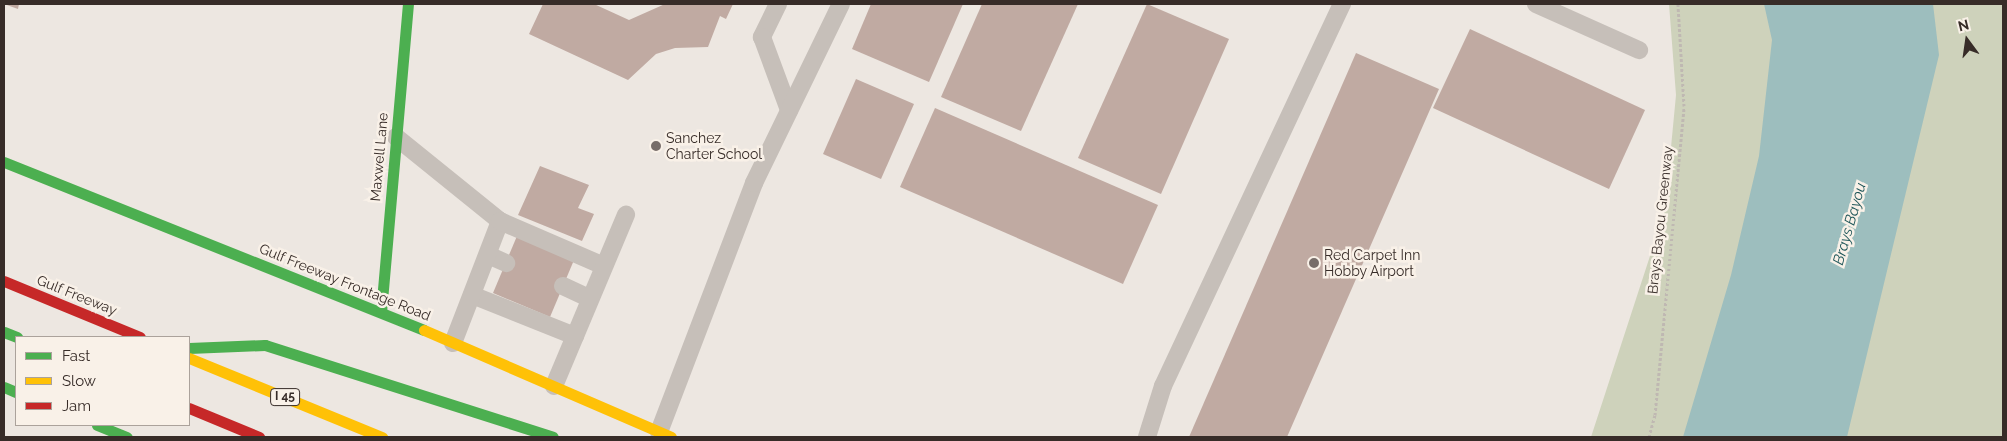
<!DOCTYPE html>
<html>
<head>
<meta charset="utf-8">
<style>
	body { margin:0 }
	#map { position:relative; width:2007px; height:441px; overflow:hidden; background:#ede7e1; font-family:Raleway,sans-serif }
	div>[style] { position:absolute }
	.green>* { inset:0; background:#ced2bb }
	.water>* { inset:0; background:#9dbebe }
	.building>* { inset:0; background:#c0aaa2 }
	.path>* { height:3px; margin-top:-1.5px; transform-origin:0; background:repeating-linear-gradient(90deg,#bfb8b2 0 2.5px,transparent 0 5px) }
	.lane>* { height:18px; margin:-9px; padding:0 9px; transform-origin:9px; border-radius:9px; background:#c6bfb9 }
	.fast>* { height:11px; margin:-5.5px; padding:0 5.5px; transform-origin:5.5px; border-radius:5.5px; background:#4caf50 }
	.slow>* { height:11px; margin:-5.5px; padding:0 5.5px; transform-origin:5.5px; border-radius:5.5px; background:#ffc107 }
	.jam>* { height:11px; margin:-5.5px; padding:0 5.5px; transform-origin:5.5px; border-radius:5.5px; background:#c62828 }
	.dots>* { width:14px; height:14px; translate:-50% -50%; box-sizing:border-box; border:2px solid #f9f1e8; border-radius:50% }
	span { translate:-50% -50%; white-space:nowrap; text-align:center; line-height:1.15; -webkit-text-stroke:5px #f9f1e8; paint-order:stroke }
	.shield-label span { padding:1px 4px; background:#f9f1e8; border:1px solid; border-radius:4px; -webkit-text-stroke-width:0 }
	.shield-label { font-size:12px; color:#372c28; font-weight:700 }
	.poi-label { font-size:14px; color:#372c28 }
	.left { translate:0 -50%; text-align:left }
	.street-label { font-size:14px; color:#372c28 }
	.water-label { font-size:15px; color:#1d5558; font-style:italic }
	.frame { position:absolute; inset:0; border:5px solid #372c28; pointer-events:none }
	.legend { position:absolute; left:15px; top:336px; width:175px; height:90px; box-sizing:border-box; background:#f9f1e8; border:1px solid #aba29b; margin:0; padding:6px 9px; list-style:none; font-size:15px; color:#372c28 }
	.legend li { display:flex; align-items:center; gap:10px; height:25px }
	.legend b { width:25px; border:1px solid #aba29b }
	.north { position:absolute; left:1942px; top:15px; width:50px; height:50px; -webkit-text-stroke:4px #f9f1e8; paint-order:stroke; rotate:346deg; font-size:14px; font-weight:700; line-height:20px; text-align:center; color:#372c28 }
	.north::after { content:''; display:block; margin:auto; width:18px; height:22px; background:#372c28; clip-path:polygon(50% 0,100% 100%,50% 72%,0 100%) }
</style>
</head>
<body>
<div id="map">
	<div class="green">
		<div style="clip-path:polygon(1669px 4px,2003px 4px,2003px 437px,1591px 437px,1665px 210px,1676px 95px)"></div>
	</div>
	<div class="water">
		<div style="clip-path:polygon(1764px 4px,1933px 4px,1939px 55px,1847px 437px,1683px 437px,1731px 275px,1759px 156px,1772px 40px)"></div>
	</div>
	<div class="building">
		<div style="clip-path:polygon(4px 4px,19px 4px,18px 9px)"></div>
		<div style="clip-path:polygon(543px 4px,594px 4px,629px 20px,665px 4px,733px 4px,726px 19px,720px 16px,708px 47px,675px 48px,656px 54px,628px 80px,529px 34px)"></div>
		<div style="clip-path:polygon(871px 4px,963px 4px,929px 82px,852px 49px)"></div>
		<div style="clip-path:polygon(982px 4px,1078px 4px,1021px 131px,941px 97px)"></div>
		<div style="clip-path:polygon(1147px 4px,1229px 39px,1161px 194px,1078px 158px)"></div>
		<div style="clip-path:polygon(1470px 29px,1645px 110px,1609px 189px,1433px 108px)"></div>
		<div style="clip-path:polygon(1356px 53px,1439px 89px,1287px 437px,1189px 437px)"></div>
		<div style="clip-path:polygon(856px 79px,914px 104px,881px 179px,823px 154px)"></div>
		<div style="clip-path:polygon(935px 108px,1158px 205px,1123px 284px,900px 187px)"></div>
		<div style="clip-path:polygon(540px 166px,589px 185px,578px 208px,594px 214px,582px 241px,518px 215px)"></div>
		<div style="clip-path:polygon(517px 236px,574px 260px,550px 317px,493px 293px)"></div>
	</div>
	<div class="path">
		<div style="left:1649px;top:437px;width:23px;rotate:-75deg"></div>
		<div style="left:1655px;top:415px;width:310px;rotate:-84.6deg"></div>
		<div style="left:1684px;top:106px;width:102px;rotate:-93.4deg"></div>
	</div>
	<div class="lane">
		<div style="left:778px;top:4px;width:37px;rotate:116deg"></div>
		<div style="left:762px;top:37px;width:78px;rotate:69.7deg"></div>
		<div style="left:1536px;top:4px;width:113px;rotate:24.1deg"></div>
		<div style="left:396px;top:137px;width:134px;rotate:38.9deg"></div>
		<div style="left:488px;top:255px;width:20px;rotate:24deg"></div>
		<div style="left:563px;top:286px;width:29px;rotate:25deg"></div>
		<div style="left:472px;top:295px;width:111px;rotate:21.7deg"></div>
		<div style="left:453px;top:343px;width:131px;rotate:-68.9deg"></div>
		<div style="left:500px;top:221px;width:113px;rotate:23.4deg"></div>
		<div style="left:554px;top:386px;width:186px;rotate:-67.2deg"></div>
		<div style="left:659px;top:432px;width:267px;rotate:-69.1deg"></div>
		<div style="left:754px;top:183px;width:199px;rotate:-64.1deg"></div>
		<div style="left:1147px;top:437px;width:53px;rotate:-72.6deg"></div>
		<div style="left:1163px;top:386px;width:422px;rotate:-64.9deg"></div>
	</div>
	<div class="fast">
		<div style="left:4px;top:162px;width:452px;rotate:21.8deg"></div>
		<div style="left:381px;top:312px;width:309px;rotate:-85deg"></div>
		<div style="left:4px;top:332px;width:14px;rotate:21deg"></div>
		<div style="left:189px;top:348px;width:76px;rotate:-2.3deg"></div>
		<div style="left:265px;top:345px;width:302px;rotate:17.7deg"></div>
		<div style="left:4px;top:387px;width:13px;rotate:23deg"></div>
		<div style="left:97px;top:425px;width:32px;rotate:22deg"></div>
	</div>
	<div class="slow">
		<div style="left:424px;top:330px;width:269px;rotate:23.4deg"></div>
		<div style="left:189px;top:358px;width:209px;rotate:22.3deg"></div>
	</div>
	<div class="jam">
		<div style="left:4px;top:281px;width:147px;rotate:22.4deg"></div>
		<div style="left:189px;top:408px;width:76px;rotate:22.5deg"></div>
	</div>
	<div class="dots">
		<div style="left:656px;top:146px;background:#776d69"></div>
		<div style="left:1314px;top:263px;background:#776d69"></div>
	</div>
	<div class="shield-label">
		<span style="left:285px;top:397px">I 45</span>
	</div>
	<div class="poi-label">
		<span class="left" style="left:666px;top:146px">Sanchez<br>Charter School</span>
		<span class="left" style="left:1324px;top:263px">Red Carpet Inn<br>Hobby Airport</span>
	</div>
	<div class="street-label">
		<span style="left:379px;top:157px;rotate:-85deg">Maxwell Lane</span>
		<span style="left:1660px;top:220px;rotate:-84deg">Brays Bayou Greenway</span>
		<span style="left:345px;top:282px;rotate:22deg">Gulf Freeway Frontage Road</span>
		<span style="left:77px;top:295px;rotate:22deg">Gulf Freeway</span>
	</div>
	<div class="water-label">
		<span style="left:1850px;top:224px;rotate:-74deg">Brays Bayou</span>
	</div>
	<div class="frame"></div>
	<ul class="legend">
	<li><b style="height:6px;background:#4caf50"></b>Fast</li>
	<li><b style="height:6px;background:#ffc107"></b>Slow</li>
	<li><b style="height:6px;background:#c62828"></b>Jam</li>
	</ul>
	<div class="north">N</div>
</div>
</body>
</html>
